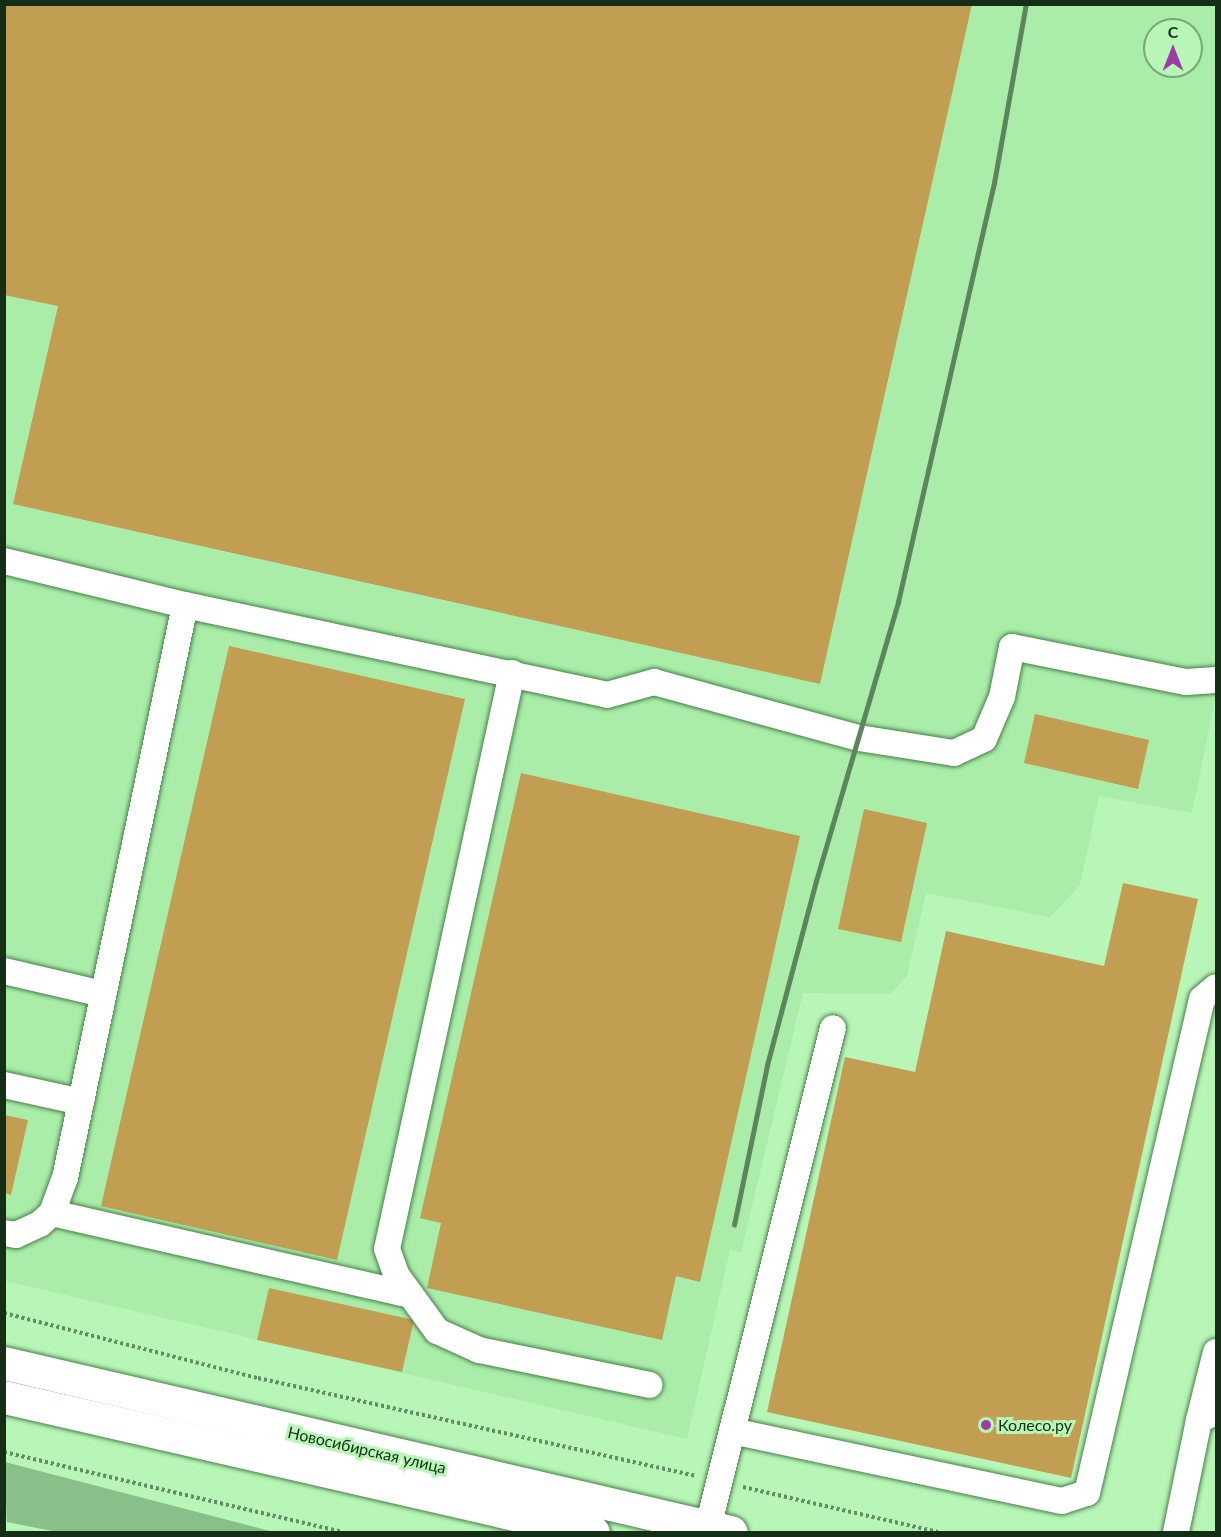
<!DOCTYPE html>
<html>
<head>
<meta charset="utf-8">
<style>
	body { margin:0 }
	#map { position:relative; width:1221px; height:1537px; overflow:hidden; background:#b8f6b7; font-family:Lato,sans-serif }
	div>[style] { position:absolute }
	.built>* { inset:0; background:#a9eda9 }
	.green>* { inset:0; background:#89c089 }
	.building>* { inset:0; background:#c29e53 }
	.path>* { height:4px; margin-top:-2px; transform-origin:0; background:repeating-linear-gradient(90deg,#628c61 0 3px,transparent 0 6px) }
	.roads { filter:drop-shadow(0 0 2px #468048) drop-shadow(0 0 2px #468048) }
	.minor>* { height:26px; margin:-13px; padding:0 13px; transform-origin:13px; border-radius:13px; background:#fff }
	.major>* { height:33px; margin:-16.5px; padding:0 16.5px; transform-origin:16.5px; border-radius:16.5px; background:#fff }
	.rail>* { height:4.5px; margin:-2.25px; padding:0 2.25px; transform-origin:2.25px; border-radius:2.25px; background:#5d855c }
	.dots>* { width:16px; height:16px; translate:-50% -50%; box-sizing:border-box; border:3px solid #b8f6b7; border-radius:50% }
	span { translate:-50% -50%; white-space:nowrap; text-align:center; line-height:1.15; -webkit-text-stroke:6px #b8f6b7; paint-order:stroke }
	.poi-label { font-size:16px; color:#162e16 }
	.left { translate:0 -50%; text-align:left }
	.street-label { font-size:16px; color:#162e16 }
	.frame { position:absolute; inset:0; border:6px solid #162e16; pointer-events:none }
	.north { position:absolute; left:1143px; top:18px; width:60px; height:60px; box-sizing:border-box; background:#b8f6b7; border:2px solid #77a677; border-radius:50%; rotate:0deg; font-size:16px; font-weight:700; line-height:24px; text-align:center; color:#162e16 }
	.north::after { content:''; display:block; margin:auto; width:21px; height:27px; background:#9c3da5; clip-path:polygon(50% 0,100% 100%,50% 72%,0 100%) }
</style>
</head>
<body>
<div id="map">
	<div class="built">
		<div style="clip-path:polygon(evenodd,5px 5px,1216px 5px,1216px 695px,1192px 813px,1099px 796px,1080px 885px,1050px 917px,926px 893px,907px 976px,890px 994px,803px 993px,741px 1252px,730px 1250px,687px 1439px,5px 1281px,5px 5px,1155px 30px,1191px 30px,1191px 66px,1155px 66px,1155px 30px)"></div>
	</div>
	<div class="green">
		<div style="clip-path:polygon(4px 1463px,5px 1462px,274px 1532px,57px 1532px,7px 1522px)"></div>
	</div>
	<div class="building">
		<div style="clip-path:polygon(4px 4px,972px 4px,820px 684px,13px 504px,58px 306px,4px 295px)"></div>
		<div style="clip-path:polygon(229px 646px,465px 699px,337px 1260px,101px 1206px)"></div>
		<div style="clip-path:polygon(1035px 714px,1149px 740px,1138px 789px,1024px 763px)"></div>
		<div style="clip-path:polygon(521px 773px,800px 836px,700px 1282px,676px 1276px,662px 1340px,427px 1288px,441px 1223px,420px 1218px)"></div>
		<div style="clip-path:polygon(864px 809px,927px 823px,901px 942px,838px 929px)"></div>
		<div style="clip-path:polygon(1123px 883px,1198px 899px,1071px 1478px,767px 1412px,845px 1057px,915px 1072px,946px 931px,1104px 966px)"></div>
		<div style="clip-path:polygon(5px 1115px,28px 1120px,11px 1195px,5px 1193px)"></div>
		<div style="clip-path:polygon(269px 1288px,414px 1320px,402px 1372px,257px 1340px)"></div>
	</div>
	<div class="path">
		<div style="left:4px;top:1313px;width:262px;rotate:14.4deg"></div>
		<div style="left:258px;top:1378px;width:448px;rotate:12.6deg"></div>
		<div style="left:4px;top:1452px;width:348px;rotate:13.3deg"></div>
		<div style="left:743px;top:1487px;width:200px;rotate:13deg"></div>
	</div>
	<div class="roads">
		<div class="minor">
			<div style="left:4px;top:561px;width:186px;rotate:13.7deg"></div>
			<div style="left:185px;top:605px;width:431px;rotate:12deg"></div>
			<div style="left:607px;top:695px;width:49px;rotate:-15.5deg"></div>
			<div style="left:654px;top:682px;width:213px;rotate:15.3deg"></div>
			<div style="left:859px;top:738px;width:96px;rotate:9deg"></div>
			<div style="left:954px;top:753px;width:33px;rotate:-25deg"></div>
			<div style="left:984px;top:739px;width:46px;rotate:-66.8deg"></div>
			<div style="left:1002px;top:697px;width:51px;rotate:-78.7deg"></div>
			<div style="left:1012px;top:647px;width:177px;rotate:11.4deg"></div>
			<div style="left:1186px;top:682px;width:30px;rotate:-4deg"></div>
			<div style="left:512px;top:673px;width:589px;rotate:102.24deg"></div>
			<div style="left:387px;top:1249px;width:29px;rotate:70deg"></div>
			<div style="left:397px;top:1276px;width:68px;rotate:54deg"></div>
			<div style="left:437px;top:1331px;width:46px;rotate:24.3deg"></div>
			<div style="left:479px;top:1350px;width:174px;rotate:11.6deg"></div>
			<div style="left:4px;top:971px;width:102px;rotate:13.1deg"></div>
			<div style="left:4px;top:1085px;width:79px;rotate:12.4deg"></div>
			<div style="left:52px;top:1213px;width:367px;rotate:12.9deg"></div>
			<div style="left:4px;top:1233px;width:12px;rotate:9deg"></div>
			<div style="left:16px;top:1235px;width:26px;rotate:-25deg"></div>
			<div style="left:40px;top:1224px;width:16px;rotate:-43deg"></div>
			<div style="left:52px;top:1213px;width:37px;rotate:-70deg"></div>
			<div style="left:65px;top:1178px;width:585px;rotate:-78.17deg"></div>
			<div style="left:1199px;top:1420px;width:70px;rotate:-76deg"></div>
			<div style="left:732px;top:1431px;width:337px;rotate:12deg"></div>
			<div style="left:1062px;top:1501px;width:26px;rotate:-18deg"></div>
			<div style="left:1087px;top:1493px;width:507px;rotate:-76.9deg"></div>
			<div style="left:1202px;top:999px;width:18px;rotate:-41deg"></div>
			<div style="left:708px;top:1527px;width:514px;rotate:-75.94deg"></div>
			<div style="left:1176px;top:1532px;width:114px;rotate:-78.4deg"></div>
			<div style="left:1199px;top:1420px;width:19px;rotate:-25deg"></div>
		</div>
		<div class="major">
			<div style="left:4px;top:1363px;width:746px;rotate:13.09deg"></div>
			<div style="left:4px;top:1397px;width:604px;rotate:12.91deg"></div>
		</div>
	</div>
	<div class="rail">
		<div style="left:734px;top:1225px;width:163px;rotate:-78.3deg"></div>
		<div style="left:767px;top:1065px;width:190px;rotate:-75.1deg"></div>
		<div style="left:816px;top:881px;width:291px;rotate:-73.6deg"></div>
		<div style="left:898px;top:602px;width:430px;rotate:-77.1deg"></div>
		<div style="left:994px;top:183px;width:182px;rotate:-79.9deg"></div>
	</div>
	<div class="dots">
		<div style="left:986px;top:1425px;background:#9c3da5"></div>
	</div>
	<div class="poi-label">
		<span class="left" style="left:998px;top:1425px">Колесо.ру</span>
	</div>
	<div class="street-label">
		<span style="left:367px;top:1450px;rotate:13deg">Новосибирская улица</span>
	</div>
	<div class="frame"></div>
	<div class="north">С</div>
</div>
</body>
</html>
